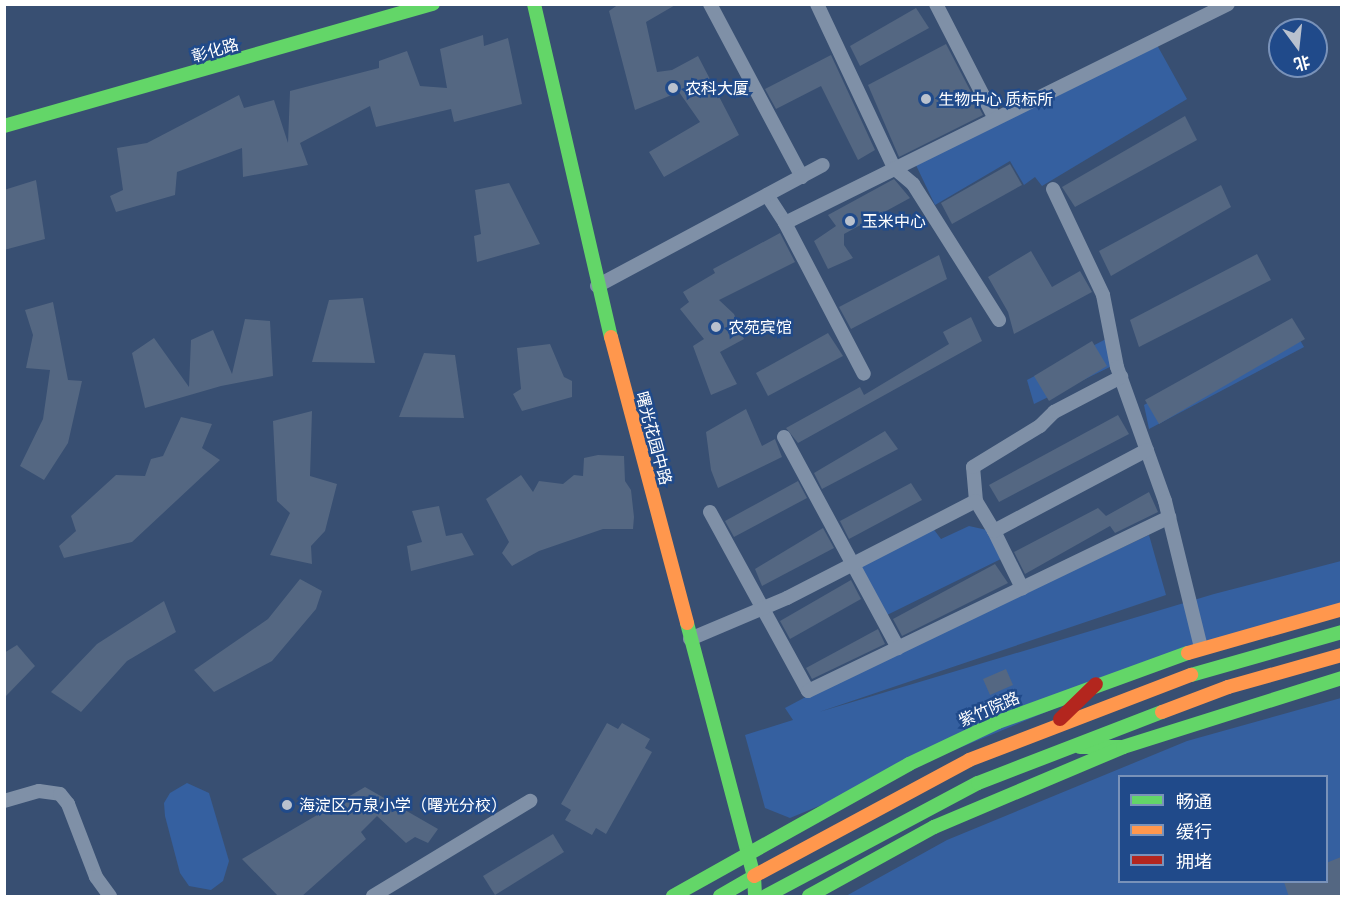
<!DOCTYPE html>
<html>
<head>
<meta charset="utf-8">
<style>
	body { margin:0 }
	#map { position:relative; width:1346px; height:901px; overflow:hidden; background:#384f72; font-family:Barlow,"Noto Sans SC",sans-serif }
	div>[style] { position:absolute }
	.green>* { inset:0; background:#3560a0 }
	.building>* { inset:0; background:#546782 }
	.street>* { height:14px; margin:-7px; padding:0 7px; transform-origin:7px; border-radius:7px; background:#7f90a7 }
	.fast>* { height:14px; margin:-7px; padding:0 7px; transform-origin:7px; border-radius:7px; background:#63d668 }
	.slow>* { height:14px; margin:-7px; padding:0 7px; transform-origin:7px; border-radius:7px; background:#ff974d }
	.jam>* { height:14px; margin:-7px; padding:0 7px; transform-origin:7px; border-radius:7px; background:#b3261e }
	.dots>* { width:16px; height:16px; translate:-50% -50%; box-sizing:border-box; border:3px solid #204a8a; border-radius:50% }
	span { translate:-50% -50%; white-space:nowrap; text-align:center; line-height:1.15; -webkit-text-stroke:5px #204a8a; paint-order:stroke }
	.street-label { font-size:16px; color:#fff }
	.poi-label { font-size:16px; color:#fff }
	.left { translate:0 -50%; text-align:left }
	.frame { position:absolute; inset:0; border:6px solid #fff; pointer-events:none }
	.legend { position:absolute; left:1118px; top:775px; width:210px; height:108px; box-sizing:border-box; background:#204a8a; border:2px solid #7992b9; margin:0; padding:8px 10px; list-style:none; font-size:18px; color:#fff }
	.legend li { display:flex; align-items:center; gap:12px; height:30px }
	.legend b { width:30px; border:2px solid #7992b9 }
	.north { position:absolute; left:1268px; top:18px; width:60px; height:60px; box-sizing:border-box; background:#204a8a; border:2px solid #7992b9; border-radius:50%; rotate:165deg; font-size:16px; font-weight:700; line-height:24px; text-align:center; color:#fff }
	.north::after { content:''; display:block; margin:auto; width:21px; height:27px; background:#b9c1ce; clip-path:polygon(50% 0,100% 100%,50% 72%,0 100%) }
</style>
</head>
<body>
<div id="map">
	<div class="green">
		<div style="clip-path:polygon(1157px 45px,1187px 99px,1042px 186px,1035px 177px,1024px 185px,1010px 161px,935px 205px,914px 161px)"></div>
		<div style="clip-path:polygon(1290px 323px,1304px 347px,1149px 429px,1144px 405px)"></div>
		<div style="clip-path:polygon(1106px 339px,1116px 364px,1034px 404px,1027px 380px)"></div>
		<div style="clip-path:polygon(969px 526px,987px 530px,1003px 558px,887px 615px,859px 565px,932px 527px,941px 539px)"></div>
		<div style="clip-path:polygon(1149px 535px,1166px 595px,819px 712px,1214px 594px,1341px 561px,1341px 606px,1201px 648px,790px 818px,765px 808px,745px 735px,793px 720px,785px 708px,830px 684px)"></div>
		<div style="clip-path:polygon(evenodd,1341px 698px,1341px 896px,846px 896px,947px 840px,1187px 741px,1341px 698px,1120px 776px,1326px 776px,1326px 882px,1120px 882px,1120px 776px)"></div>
		<div style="clip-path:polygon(187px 783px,209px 793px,229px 861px,223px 881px,211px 890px,189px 886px,180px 873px,165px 816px,164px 803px,170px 793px)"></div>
	</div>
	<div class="building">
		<div style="clip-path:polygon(619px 4px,677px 4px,646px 22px,657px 72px,672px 70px,698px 56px,739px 135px,664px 177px,649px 152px,700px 122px,679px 92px,635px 110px,609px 11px)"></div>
		<div style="clip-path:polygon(916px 8px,929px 28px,860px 66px,850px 46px)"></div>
		<div style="clip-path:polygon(483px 35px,484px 46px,508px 38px,522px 104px,454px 122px,451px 109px,376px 127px,370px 106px,300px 143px,308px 165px,243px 177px,242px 148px,177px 172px,175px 195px,116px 212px,110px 196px,123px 190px,117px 148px,147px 143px,239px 95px,244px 108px,274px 100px,288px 143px,290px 91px,379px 68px,379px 61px,407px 51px,420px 86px,447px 88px,440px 49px)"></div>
		<div style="clip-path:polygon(946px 44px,983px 115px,899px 157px,868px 85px)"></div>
		<div style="clip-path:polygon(831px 55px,875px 150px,858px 160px,821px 86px,776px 109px,765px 89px)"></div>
		<div style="clip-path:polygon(1185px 116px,1197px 140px,1075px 207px,1062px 187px)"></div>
		<div style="clip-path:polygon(1010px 164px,1022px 185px,952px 224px,941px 203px)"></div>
		<div style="clip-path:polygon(894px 179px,910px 198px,844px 234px,844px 245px,853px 258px,828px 269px,814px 241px,836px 226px,828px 215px)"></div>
		<div style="clip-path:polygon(36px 180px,45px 239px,4px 250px,4px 190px)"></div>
		<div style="clip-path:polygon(509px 183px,540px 244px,477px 262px,474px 236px,481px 234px,475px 190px)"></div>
		<div style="clip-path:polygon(1221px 185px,1231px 207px,1111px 276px,1099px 251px)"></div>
		<div style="clip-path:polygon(780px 233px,795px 262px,719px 300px,734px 314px,744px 339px,720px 352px,737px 384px,711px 395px,693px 346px,704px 339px,680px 309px,689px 302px,683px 292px,715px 273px,713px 269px)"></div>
		<div style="clip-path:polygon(1031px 251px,1052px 287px,1080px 271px,1092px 292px,1014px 334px,1008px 312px,988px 277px)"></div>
		<div style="clip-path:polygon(1257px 254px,1271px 280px,1139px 347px,1130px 320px)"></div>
		<div style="clip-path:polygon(939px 255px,947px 279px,851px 329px,839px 307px)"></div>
		<div style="clip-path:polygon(363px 298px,375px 363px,312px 362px,329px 300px)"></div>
		<div style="clip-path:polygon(53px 302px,68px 380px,82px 381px,68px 443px,44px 480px,20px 466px,43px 419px,50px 370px,26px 368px,33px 335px,25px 310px)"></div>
		<div style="clip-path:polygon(971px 317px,982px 341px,798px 443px,786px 428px,860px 387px,864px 395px,949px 344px,943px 332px)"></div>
		<div style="clip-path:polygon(1292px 318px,1305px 339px,1159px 424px,1145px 400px)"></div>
		<div style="clip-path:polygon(245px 319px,270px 321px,273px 376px,221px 386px,145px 408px,132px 353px,154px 338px,189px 387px,191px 340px,213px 330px,232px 374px)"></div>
		<div style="clip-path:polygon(828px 333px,843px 356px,768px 396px,756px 373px)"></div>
		<div style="clip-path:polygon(1092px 341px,1107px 366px,1049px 401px,1034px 376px)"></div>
		<div style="clip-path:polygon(550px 344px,564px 377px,572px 381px,572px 397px,522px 411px,513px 394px,521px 389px,517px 348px)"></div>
		<div style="clip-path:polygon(424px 353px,455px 355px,464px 418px,399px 417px)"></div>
		<div style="clip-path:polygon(746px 409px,762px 446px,775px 439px,782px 457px,718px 488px,711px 470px,706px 432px)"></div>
		<div style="clip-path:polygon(312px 411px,310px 476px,337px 484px,325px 531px,311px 546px,312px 564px,270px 555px,290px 513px,277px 501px,273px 421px)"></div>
		<div style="clip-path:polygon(1118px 415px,1129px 434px,999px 502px,989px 485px)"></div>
		<div style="clip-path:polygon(181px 417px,212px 424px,202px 448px,220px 460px,132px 542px,64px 558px,59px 546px,76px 531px,71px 516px,116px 475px,145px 476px,151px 459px,163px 456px)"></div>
		<div style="clip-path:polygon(885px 431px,898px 449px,822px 489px,814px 473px)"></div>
		<div style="clip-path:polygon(598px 455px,624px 456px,625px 481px,631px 490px,634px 517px,633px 529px,603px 529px,539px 551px,512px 566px,502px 553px,509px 542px,486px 499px,521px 475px,533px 492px,539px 481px,563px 484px,574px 475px,583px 476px,584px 458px)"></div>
		<div style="clip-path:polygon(798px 481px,807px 498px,734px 537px,725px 521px)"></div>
		<div style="clip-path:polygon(911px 483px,922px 500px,849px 539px,840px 521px)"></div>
		<div style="clip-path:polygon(1149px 492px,1158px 512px,1115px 533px,1110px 526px,1025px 574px,1014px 552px,1098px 508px,1106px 516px)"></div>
		<div style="clip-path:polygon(439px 506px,446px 536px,462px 533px,474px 555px,411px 571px,407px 546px,422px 542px,412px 511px)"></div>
		<div style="clip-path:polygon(823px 528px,834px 548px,762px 586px,755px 569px)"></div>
		<div style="clip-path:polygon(995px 564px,1008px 583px,902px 636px,893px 619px)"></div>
		<div style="clip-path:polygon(300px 579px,322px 591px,316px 609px,272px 661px,214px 692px,194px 670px,268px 619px)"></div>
		<div style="clip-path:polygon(851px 580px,861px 599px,790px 639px,780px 621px)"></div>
		<div style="clip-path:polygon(164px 601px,176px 632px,127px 661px,81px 712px,51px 692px,97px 644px)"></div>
		<div style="clip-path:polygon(878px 629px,885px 644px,812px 679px,806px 668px)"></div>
		<div style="clip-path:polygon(17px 645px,35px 666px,4px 698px,4px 653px)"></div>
		<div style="clip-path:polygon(1006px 669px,1013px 685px,990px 695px,983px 679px)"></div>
		<div style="clip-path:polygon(607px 723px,618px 729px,622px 723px,650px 739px,645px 748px,652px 752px,606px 834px,596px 828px,592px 835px,565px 820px,571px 810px,561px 804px)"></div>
		<div style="clip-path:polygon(365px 787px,438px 829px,428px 843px,415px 837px,406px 843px,377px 816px,361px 832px,366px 839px,301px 897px,279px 897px,242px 859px)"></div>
		<div style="clip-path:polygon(553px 834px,564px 852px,495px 895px,483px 876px)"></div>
		<div style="clip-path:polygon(1341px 857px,1341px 897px,1289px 897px,1284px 882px,1326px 882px,1326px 863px)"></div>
	</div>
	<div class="street">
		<div style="left:710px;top:4px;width:196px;rotate:62deg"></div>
		<div style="left:817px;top:4px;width:181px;rotate:64.8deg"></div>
		<div style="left:894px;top:168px;width:25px;rotate:40deg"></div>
		<div style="left:913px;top:184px;width:161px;rotate:57.7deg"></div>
		<div style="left:936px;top:4px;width:129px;rotate:62.8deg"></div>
		<div style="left:1053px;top:189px;width:117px;rotate:64.7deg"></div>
		<div style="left:1103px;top:295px;width:73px;rotate:79deg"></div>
		<div style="left:1117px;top:367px;width:142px;rotate:70.3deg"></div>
		<div style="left:1165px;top:501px;width:151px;rotate:76.2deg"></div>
		<div style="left:767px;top:195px;width:33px;rotate:57deg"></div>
		<div style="left:785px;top:223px;width:494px;rotate:-26.3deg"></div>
		<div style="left:785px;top:223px;width:170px;rotate:62.4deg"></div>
		<div style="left:597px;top:286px;width:256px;rotate:-28.2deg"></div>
		<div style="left:784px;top:437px;width:240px;rotate:61.6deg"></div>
		<div style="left:976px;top:501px;width:34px;rotate:-95deg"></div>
		<div style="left:973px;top:467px;width:79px;rotate:-31.5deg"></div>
		<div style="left:1040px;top:426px;width:20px;rotate:-45deg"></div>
		<div style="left:1054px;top:412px;width:76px;rotate:-27.6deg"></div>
		<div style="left:710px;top:512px;width:204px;rotate:61.3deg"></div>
		<div style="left:808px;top:691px;width:401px;rotate:-25.7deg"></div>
		<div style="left:994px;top:531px;width:64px;rotate:63.8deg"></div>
		<div style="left:690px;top:639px;width:105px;rotate:-22.9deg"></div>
		<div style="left:787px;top:598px;width:212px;rotate:-27.2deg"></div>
		<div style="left:976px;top:501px;width:35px;rotate:59deg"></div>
		<div style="left:994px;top:531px;width:173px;rotate:-27.9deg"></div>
		<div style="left:4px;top:801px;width:36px;rotate:-16deg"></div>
		<div style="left:39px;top:791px;width:21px;rotate:8deg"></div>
		<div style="left:60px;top:794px;width:13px;rotate:51deg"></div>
		<div style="left:68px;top:804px;width:78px;rotate:69deg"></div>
		<div style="left:96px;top:877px;width:24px;rotate:54deg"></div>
		<div style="left:373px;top:896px;width:184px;rotate:-31.2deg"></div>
	</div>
	<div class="fast">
		<div style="left:534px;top:4px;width:342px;rotate:77deg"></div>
		<div style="left:4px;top:126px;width:446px;rotate:-15.9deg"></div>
		<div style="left:687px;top:623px;width:262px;rotate:75.2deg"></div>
		<div style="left:754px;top:876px;width:20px;rotate:87deg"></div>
		<div style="left:1191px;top:675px;width:157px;rotate:-15.9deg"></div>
		<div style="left:1080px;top:747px;width:43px"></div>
		<div style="left:673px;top:896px;width:270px;rotate:-29.2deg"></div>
		<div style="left:909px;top:764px;width:98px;rotate:-25.3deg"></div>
		<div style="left:998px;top:722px;width:202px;rotate:-20deg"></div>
		<div style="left:720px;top:896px;width:39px;rotate:-30deg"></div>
		<div style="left:766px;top:896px;width:240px;rotate:-28.1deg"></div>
		<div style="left:978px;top:783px;width:197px;rotate:-21.1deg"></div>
		<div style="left:809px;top:896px;width:143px;rotate:-28.9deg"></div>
		<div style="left:934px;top:827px;width:205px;rotate:-22.9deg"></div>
		<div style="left:1123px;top:747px;width:230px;rotate:-17.5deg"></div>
	</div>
	<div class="slow">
		<div style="left:611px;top:337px;width:296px;rotate:75.1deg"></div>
		<div style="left:1188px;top:653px;width:160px;rotate:-15.9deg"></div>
		<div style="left:1162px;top:712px;width:71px;rotate:-20.7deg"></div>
		<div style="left:1228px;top:687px;width:118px;rotate:-15.7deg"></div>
		<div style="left:754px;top:876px;width:244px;rotate:-28.3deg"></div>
		<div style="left:969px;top:760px;width:238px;rotate:-21deg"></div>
	</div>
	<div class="jam">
		<div style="left:1060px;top:719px;width:50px;rotate:-44.2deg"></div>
	</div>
	<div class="dots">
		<div style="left:673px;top:88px;background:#b9c1ce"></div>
		<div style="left:926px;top:99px;background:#b9c1ce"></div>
		<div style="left:850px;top:221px;background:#b9c1ce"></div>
		<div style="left:716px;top:327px;background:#b9c1ce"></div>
		<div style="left:287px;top:805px;background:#b9c1ce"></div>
	</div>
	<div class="street-label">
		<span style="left:215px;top:50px;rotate:-16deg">彰化路</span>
		<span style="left:654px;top:438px;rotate:75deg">曙光花园中路</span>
		<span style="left:989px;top:709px;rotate:-23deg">紫竹院路</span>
	</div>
	<div class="poi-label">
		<span class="left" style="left:685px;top:88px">农科大厦</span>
		<span class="left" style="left:938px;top:99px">生物中心 质标所</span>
		<span class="left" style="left:862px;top:221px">玉米中心</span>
		<span class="left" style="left:728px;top:327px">农苑宾馆</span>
		<span class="left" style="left:299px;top:805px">海淀区万泉小学（曙光分校）</span>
	</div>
	<div class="frame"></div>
	<ul class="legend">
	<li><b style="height:8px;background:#63d668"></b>畅通</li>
	<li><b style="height:8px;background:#ff974d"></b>缓行</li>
	<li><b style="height:8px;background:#b3261e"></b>拥堵</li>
	</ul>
	<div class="north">北</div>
</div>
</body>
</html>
